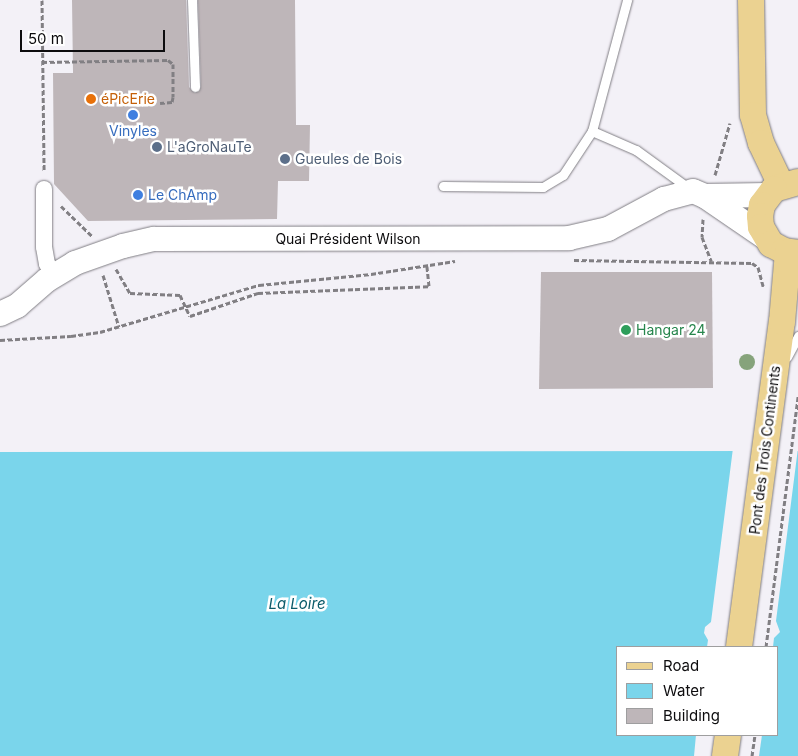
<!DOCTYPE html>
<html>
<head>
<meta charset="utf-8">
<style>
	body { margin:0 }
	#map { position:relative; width:798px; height:756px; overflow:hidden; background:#f3f1f7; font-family:Inter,sans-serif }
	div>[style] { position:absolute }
	.water>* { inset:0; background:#7ad5eb }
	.pier>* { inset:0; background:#f3f1f7 }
	.building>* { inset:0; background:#beb6b9 }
	.path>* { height:3px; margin-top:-1.5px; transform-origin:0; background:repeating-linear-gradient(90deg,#817f83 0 5px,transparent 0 7.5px) }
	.roads { filter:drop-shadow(0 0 1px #807e84) drop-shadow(0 0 1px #807e84) }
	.service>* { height:9px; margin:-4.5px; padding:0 4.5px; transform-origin:4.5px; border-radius:4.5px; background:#fff }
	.minor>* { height:16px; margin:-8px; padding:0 8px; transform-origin:8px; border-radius:8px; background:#fff }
	.secondary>* { height:24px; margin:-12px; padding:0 12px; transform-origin:12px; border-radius:12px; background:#fff }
	.primary>* { height:26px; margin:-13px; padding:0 13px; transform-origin:13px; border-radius:13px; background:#ebd291 }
	.trees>* { width:16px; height:16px; margin:-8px; border-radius:50%; background:#86a37b }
	.dots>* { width:14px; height:14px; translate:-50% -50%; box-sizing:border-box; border:2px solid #fff; border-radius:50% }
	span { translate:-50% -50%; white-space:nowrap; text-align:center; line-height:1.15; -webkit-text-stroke:5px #fff; paint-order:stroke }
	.food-label { font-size:14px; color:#c56008 }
	.left { translate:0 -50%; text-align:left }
	.shop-label { font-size:14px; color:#366cbe }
	.service-label { font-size:14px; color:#4e5e75 }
	.street-label { font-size:14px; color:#0d0c0e }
	.leisure-label { font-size:14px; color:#27864d }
	.water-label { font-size:15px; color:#0c5c6b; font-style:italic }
	.legend { position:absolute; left:616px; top:646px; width:162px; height:90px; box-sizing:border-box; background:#fff; border:1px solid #9e9e9f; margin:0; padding:6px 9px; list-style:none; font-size:15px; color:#0d0c0e }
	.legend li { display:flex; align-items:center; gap:10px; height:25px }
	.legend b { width:25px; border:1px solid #9e9e9f }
	.scale { position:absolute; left:20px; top:30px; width:145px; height:22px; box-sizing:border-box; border:2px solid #0d0c0e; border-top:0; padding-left:6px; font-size:15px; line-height:18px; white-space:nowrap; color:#0d0c0e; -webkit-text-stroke:4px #fff; paint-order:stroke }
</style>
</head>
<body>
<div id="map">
	<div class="water">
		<div style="clip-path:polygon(evenodd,798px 451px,798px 756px,0 756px,0 452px,798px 451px,617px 647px,777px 647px,777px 735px,617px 735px,617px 647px)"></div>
	</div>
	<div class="pier">
		<div style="clip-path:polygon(733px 448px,798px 448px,776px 621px,780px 632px,774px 638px,773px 647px,707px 647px,708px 640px,704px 633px,705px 627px,711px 622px)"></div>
		<div style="clip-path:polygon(696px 735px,762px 735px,759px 756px,694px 756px)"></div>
	</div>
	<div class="building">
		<div style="clip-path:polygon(72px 0,186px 0,189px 87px,195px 93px,201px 87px,198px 0,295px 0,296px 125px,310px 125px,309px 181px,278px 181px,277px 219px,88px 221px,54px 184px,53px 73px,73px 73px)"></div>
		<div style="clip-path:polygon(541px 272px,712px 272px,713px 388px,539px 389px)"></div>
	</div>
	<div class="path">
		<div style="left:42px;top:0;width:172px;rotate:89.3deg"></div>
		<div style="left:42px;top:62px;width:126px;rotate:-0.9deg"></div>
		<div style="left:168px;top:60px;width:6px;rotate:39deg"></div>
		<div style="left:173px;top:64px;width:33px;rotate:90deg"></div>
		<div style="left:173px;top:97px;width:5px;rotate:101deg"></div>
		<div style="left:172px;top:102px;width:12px;rotate:175deg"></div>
		<div style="left:715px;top:175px;width:54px;rotate:-73.9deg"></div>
		<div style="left:61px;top:206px;width:43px;rotate:44.1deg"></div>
		<div style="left:703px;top:219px;width:18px;rotate:93deg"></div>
		<div style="left:702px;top:237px;width:26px;rotate:69deg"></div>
		<div style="left:574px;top:260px;width:178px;rotate:1deg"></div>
		<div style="left:752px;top:263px;width:7px;rotate:34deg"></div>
		<div style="left:758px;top:267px;width:20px;rotate:75deg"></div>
		<div style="left:116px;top:269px;width:28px;rotate:60deg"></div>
		<div style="left:130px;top:293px;width:50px;rotate:2.3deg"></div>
		<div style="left:180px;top:295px;width:23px;rotate:65deg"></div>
		<div style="left:190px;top:316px;width:72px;rotate:-18.7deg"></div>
		<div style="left:258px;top:293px;width:171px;rotate:-2.3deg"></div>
		<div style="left:429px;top:286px;width:20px;rotate:-96deg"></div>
		<div style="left:103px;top:275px;width:54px;rotate:72.9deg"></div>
		<div style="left:0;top:340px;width:71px;rotate:-3.2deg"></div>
		<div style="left:71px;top:336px;width:29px;rotate:-8deg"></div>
		<div style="left:100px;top:332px;width:166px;rotate:-16.5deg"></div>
		<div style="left:259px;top:285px;width:113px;rotate:-5.6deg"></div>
		<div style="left:371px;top:274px;width:85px;rotate:-8.8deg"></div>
		<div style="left:766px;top:647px;width:253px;rotate:-82.7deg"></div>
		<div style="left:752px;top:756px;width:21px;rotate:-82deg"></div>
	</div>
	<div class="roads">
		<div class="service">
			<div style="left:192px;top:0;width:87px;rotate:88deg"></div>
			<div style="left:592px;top:131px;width:48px;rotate:23.4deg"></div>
			<div style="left:636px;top:150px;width:68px;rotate:36deg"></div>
			<div style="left:443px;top:186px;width:100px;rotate:0.6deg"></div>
			<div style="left:543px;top:187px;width:23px;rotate:-31deg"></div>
			<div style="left:563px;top:175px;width:53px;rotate:-56.6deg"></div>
			<div style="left:592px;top:131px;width:136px;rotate:-75deg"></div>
			<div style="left:787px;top:357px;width:24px;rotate:-62deg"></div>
		</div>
		<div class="minor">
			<div style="left:44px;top:189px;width:58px;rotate:90deg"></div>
			<div style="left:44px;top:247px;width:17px;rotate:80deg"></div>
			<div style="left:47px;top:264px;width:14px;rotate:54deg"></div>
		</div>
		<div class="secondary">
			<div style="left:705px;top:196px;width:63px;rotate:-0.9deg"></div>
			<div style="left:0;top:314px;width:19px;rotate:-25deg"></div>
			<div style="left:17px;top:306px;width:40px;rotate:-41deg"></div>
			<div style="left:47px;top:280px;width:33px;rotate:-31deg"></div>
			<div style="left:75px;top:263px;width:51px;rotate:-19.5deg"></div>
			<div style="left:123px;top:246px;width:32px;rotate:-13deg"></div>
			<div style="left:154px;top:239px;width:415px;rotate:-0.1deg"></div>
			<div style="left:569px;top:238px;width:40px;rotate:-13deg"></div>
			<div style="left:608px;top:229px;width:64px;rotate:-28.2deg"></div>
			<div style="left:664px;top:199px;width:30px;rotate:-15deg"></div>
			<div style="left:693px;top:191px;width:13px;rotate:23deg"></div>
			<div style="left:705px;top:196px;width:74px;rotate:34.5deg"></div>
		</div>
		<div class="primary">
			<div style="left:751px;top:0;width:115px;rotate:89deg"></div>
			<div style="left:753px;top:115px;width:29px;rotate:74deg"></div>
			<div style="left:761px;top:143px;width:47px;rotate:64.5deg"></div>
			<div style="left:798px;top:182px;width:25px;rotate:164deg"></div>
			<div style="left:774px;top:189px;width:20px;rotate:127deg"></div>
			<div style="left:762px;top:205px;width:11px;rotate:100deg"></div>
			<div style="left:760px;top:216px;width:11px;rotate:85deg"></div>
			<div style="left:761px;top:227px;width:20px;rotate:60deg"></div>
			<div style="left:771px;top:244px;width:15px;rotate:28deg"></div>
			<div style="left:784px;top:251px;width:14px;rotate:8deg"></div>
			<div style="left:739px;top:647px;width:328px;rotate:-82.5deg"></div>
			<div style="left:782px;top:322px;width:70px;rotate:-85.1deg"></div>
			<div style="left:725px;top:756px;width:21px;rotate:-82deg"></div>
		</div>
	</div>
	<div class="trees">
		<div style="left:747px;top:362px"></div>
	</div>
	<div class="dots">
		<div style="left:91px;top:99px;background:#e8710a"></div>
		<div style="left:133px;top:115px;background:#3f7fe0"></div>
		<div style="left:157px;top:147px;background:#5c6f8a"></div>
		<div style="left:285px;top:159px;background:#5c6f8a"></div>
		<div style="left:138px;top:195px;background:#3f7fe0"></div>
		<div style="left:626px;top:330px;background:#2e9e5b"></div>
	</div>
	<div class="food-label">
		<span class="left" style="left:101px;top:99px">éPicErie</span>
	</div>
	<div class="shop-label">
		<span style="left:133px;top:131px">Vinyles</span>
		<span class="left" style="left:148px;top:195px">Le ChAmp</span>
	</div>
	<div class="service-label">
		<span class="left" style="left:167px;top:147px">L'aGroNauTe</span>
		<span class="left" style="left:295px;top:159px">Gueules de Bois</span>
	</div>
	<div class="street-label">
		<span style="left:348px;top:239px">Quai Président Wilson</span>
		<span style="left:765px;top:450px;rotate:-83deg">Pont des Trois Continents</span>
	</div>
	<div class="leisure-label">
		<span class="left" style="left:636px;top:330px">Hangar 24</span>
	</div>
	<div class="water-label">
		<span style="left:297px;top:604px">La Loire</span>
	</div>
	<ul class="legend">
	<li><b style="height:6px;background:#ebd291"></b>Road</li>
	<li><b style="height:14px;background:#7ad5eb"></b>Water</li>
	<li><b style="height:14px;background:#beb6b9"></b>Building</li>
	</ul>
	<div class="scale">50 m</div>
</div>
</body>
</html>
